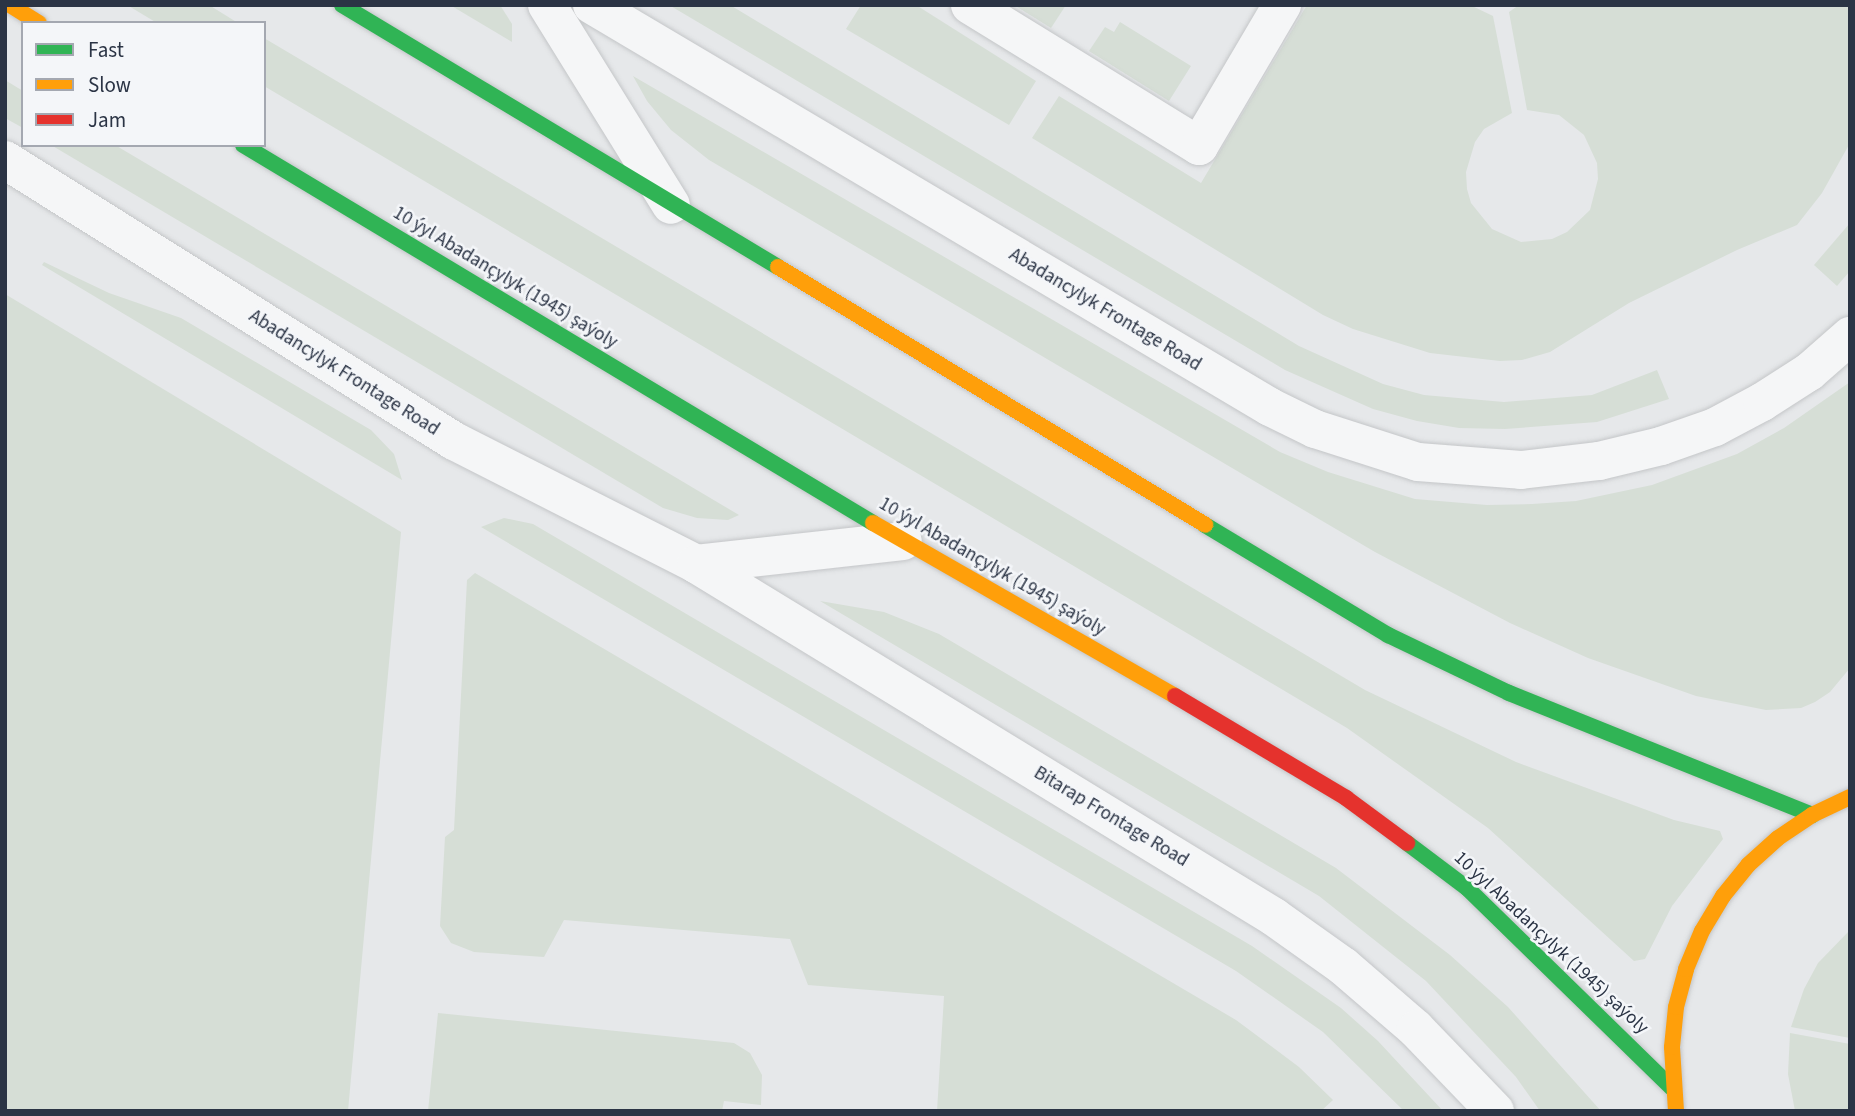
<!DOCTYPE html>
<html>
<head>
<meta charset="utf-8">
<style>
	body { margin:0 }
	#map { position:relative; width:1855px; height:1116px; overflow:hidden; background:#e6e8ea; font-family:"Source Sans 3",sans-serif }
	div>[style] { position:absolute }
	.green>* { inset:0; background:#d6ded6 }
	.roads { filter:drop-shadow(0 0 2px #c4c6c8) drop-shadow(0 0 2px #c4c6c8) }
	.street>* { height:38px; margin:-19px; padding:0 19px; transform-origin:19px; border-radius:19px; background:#f5f6f7 }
	.fast>* { height:16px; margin:-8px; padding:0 8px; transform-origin:8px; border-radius:8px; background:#30b455 }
	.slow>* { height:16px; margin:-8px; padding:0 8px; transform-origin:8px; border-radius:8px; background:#ff9f0a }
	.jam>* { height:16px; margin:-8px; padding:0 8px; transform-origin:8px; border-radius:8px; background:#e5322d }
	span { translate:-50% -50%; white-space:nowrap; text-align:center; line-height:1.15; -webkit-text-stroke:5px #f4f6f9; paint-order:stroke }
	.street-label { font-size:19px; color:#2b3445 }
	.frame { position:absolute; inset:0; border:7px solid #2b3445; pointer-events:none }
	.legend { position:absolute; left:21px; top:21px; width:245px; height:126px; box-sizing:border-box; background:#f4f6f9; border:2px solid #a4a8b1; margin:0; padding:9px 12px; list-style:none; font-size:21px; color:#2b3445 }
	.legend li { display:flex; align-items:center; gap:14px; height:35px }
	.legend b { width:35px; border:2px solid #a4a8b1 }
</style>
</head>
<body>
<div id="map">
	<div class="green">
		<div style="clip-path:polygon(127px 5px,209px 5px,238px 23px,157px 23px)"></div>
		<div style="clip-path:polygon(450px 5px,500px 5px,512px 24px,512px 42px)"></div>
		<div style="clip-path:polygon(669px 5px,730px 5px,1299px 346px,1383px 384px,1424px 395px,1504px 402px,1592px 395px,1657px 370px,1669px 399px,1597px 422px,1505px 429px,1459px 428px,1417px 421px,1373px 409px,1285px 370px)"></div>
		<div style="clip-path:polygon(861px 5px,916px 5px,1036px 81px,1009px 125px,846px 29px)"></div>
		<div style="clip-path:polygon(1014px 5px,1066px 5px,1051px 28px)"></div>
		<div style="clip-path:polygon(1307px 5px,1470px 5px,1493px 16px,1512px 113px,1484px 129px,1475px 142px,1466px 172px,1467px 189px,1471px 203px,1492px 229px,1521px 242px,1552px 239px,1567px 232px,1590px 210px,1598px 179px,1597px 163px,1584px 135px,1559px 115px,1527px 110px,1509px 12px,1519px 5px,1850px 5px,1850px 143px,1822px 193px,1797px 225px,1737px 250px,1629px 303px,1550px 352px,1522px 360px,1500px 361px,1430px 353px,1353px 329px,1323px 315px,1032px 138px,1059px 96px,1201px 183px)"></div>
		<div style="clip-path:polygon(1120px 22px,1191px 66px,1169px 101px,1089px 51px,1105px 27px,1114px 32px)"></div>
		<div style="clip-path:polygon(264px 38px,1365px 690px,1516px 762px,1674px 820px,1720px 831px,1723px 839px,1672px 906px,1645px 959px,1634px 961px,1488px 828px,1347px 728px,264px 86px)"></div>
		<div style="clip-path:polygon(633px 76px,1280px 452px,1328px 472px,1415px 499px,1487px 505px,1532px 504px,1576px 501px,1652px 485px,1737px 454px,1784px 428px,1850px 382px,1850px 668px,1830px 692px,1815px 702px,1801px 708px,1766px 710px,1696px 696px,1588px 658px,1510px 623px,1375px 552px,709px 160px,671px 130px,647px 101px)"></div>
		<div style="clip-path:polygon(5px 80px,23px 91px,23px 128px,5px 118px)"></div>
		<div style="clip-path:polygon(51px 145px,115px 145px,739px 515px,728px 520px,697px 518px,663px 508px)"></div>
		<div style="clip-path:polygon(1850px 223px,1850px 271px,1837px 286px,1814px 265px)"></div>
		<div style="clip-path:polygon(44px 262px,109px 293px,181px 318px,371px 430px,394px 454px,402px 480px,42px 265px)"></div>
		<div style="clip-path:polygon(5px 294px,401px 532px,348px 1111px,5px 1111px)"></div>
		<div style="clip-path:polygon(504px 518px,533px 524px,1252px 946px,1341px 1008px,1378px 1041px,1443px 1111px,1404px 1111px,1323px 1032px,1236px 971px,481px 527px)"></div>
		<div style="clip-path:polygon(475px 573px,1236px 1020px,1299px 1067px,1333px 1100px,1321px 1111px,937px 1111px,944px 996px,808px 985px,790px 939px,564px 920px,544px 957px,474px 952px,451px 943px,440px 926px,445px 837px,454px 830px,467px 580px)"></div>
		<div style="clip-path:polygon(820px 601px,884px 612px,939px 634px,1336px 868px,1450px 955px,1508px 1007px,1601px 1111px,1540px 1111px,1516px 1077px,1426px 981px,1319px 896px)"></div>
		<div style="clip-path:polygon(1850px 930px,1850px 1038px,1791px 1027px,1804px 989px,1818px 963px)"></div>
		<div style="clip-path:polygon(438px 1013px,734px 1043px,750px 1053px,762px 1075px,761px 1105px,724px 1101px,722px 1111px,428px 1111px)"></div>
		<div style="clip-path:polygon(1790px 1033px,1850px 1044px,1850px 1111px,1795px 1111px,1788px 1074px)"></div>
	</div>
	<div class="roads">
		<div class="street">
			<div style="left:547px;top:5px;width:235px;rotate:58.2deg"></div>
			<div style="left:592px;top:5px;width:788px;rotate:30.66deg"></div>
			<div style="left:1270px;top:407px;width:50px;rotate:26.1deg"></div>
			<div style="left:1315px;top:429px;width:108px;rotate:17.8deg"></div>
			<div style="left:1418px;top:462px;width:103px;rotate:4.4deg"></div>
			<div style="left:1521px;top:470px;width:79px;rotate:-6.6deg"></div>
			<div style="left:1599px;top:461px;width:64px;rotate:-13.6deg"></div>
			<div style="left:1661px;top:446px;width:57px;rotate:-19.4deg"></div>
			<div style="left:1715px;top:427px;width:53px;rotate:-28deg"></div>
			<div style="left:1762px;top:402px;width:56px;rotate:-32.6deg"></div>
			<div style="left:1809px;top:372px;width:55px;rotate:-41.3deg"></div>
			<div style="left:970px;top:5px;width:269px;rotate:31.6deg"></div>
			<div style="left:1199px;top:146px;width:164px;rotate:-59.5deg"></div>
			<div style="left:5px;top:160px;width:530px;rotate:32.04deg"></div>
			<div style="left:454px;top:441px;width:271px;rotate:26.9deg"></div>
			<div style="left:696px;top:564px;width:677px;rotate:31.41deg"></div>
			<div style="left:1274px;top:917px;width:85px;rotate:35.4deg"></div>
			<div style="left:1343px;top:966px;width:96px;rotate:40.8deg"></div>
			<div style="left:1416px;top:1029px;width:114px;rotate:46.1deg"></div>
			<div style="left:696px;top:564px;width:208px;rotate:-6.3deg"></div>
		</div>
		<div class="fast">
			<div style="left:342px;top:5px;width:509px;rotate:31deg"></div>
			<div style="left:243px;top:145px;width:735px;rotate:30.96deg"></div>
			<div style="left:1205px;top:525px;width:214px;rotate:31deg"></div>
			<div style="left:1388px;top:635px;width:134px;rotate:25.6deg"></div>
			<div style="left:1509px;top:693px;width:327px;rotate:21.9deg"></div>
			<div style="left:1407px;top:843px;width:75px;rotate:36.9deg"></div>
			<div style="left:1467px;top:888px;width:286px;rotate:44.3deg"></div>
		</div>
		<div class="slow">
			<div style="left:10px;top:5px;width:34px;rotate:32deg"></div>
			<div style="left:778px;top:267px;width:499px;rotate:31.1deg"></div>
			<div style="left:873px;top:523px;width:348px;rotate:29.8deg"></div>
			<div style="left:1676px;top:1111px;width:64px;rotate:-93.6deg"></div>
			<div style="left:1672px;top:1047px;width:40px;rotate:-84.3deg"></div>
			<div style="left:1676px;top:1007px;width:39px;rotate:-75deg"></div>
			<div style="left:1686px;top:969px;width:41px;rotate:-67.2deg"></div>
			<div style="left:1702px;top:931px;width:41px;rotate:-59deg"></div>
			<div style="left:1723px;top:896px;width:40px;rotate:-51deg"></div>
			<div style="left:1748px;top:865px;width:40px;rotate:-42deg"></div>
			<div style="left:1778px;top:838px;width:41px;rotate:-34.1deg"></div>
			<div style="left:1812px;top:815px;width:42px;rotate:-25.3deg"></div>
		</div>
		<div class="jam">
			<div style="left:1175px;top:696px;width:199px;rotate:30.8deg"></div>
			<div style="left:1346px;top:798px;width:76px;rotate:36.4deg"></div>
		</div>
	</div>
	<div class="street-label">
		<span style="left:505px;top:278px;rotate:31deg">10 ýyl Abadançylyk (1945) şaýoly</span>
		<span style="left:1105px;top:310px;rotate:31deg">Abadancylyk Frontage Road</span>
		<span style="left:344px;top:373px;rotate:32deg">Abadancylyk Frontage Road</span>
		<span style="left:992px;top:567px;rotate:30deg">10 ýyl Abadançylyk (1945) şaýoly</span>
		<span style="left:1111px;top:817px;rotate:31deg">Bitarap Frontage Road</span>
		<span style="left:1551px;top:943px;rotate:43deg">10 ýyl Abadançylyk (1945) şaýoly</span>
	</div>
	<div class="frame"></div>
	<ul class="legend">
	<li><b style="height:9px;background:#30b455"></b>Fast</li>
	<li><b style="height:9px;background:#ff9f0a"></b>Slow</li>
	<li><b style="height:9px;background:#e5322d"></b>Jam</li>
	</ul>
</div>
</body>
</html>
